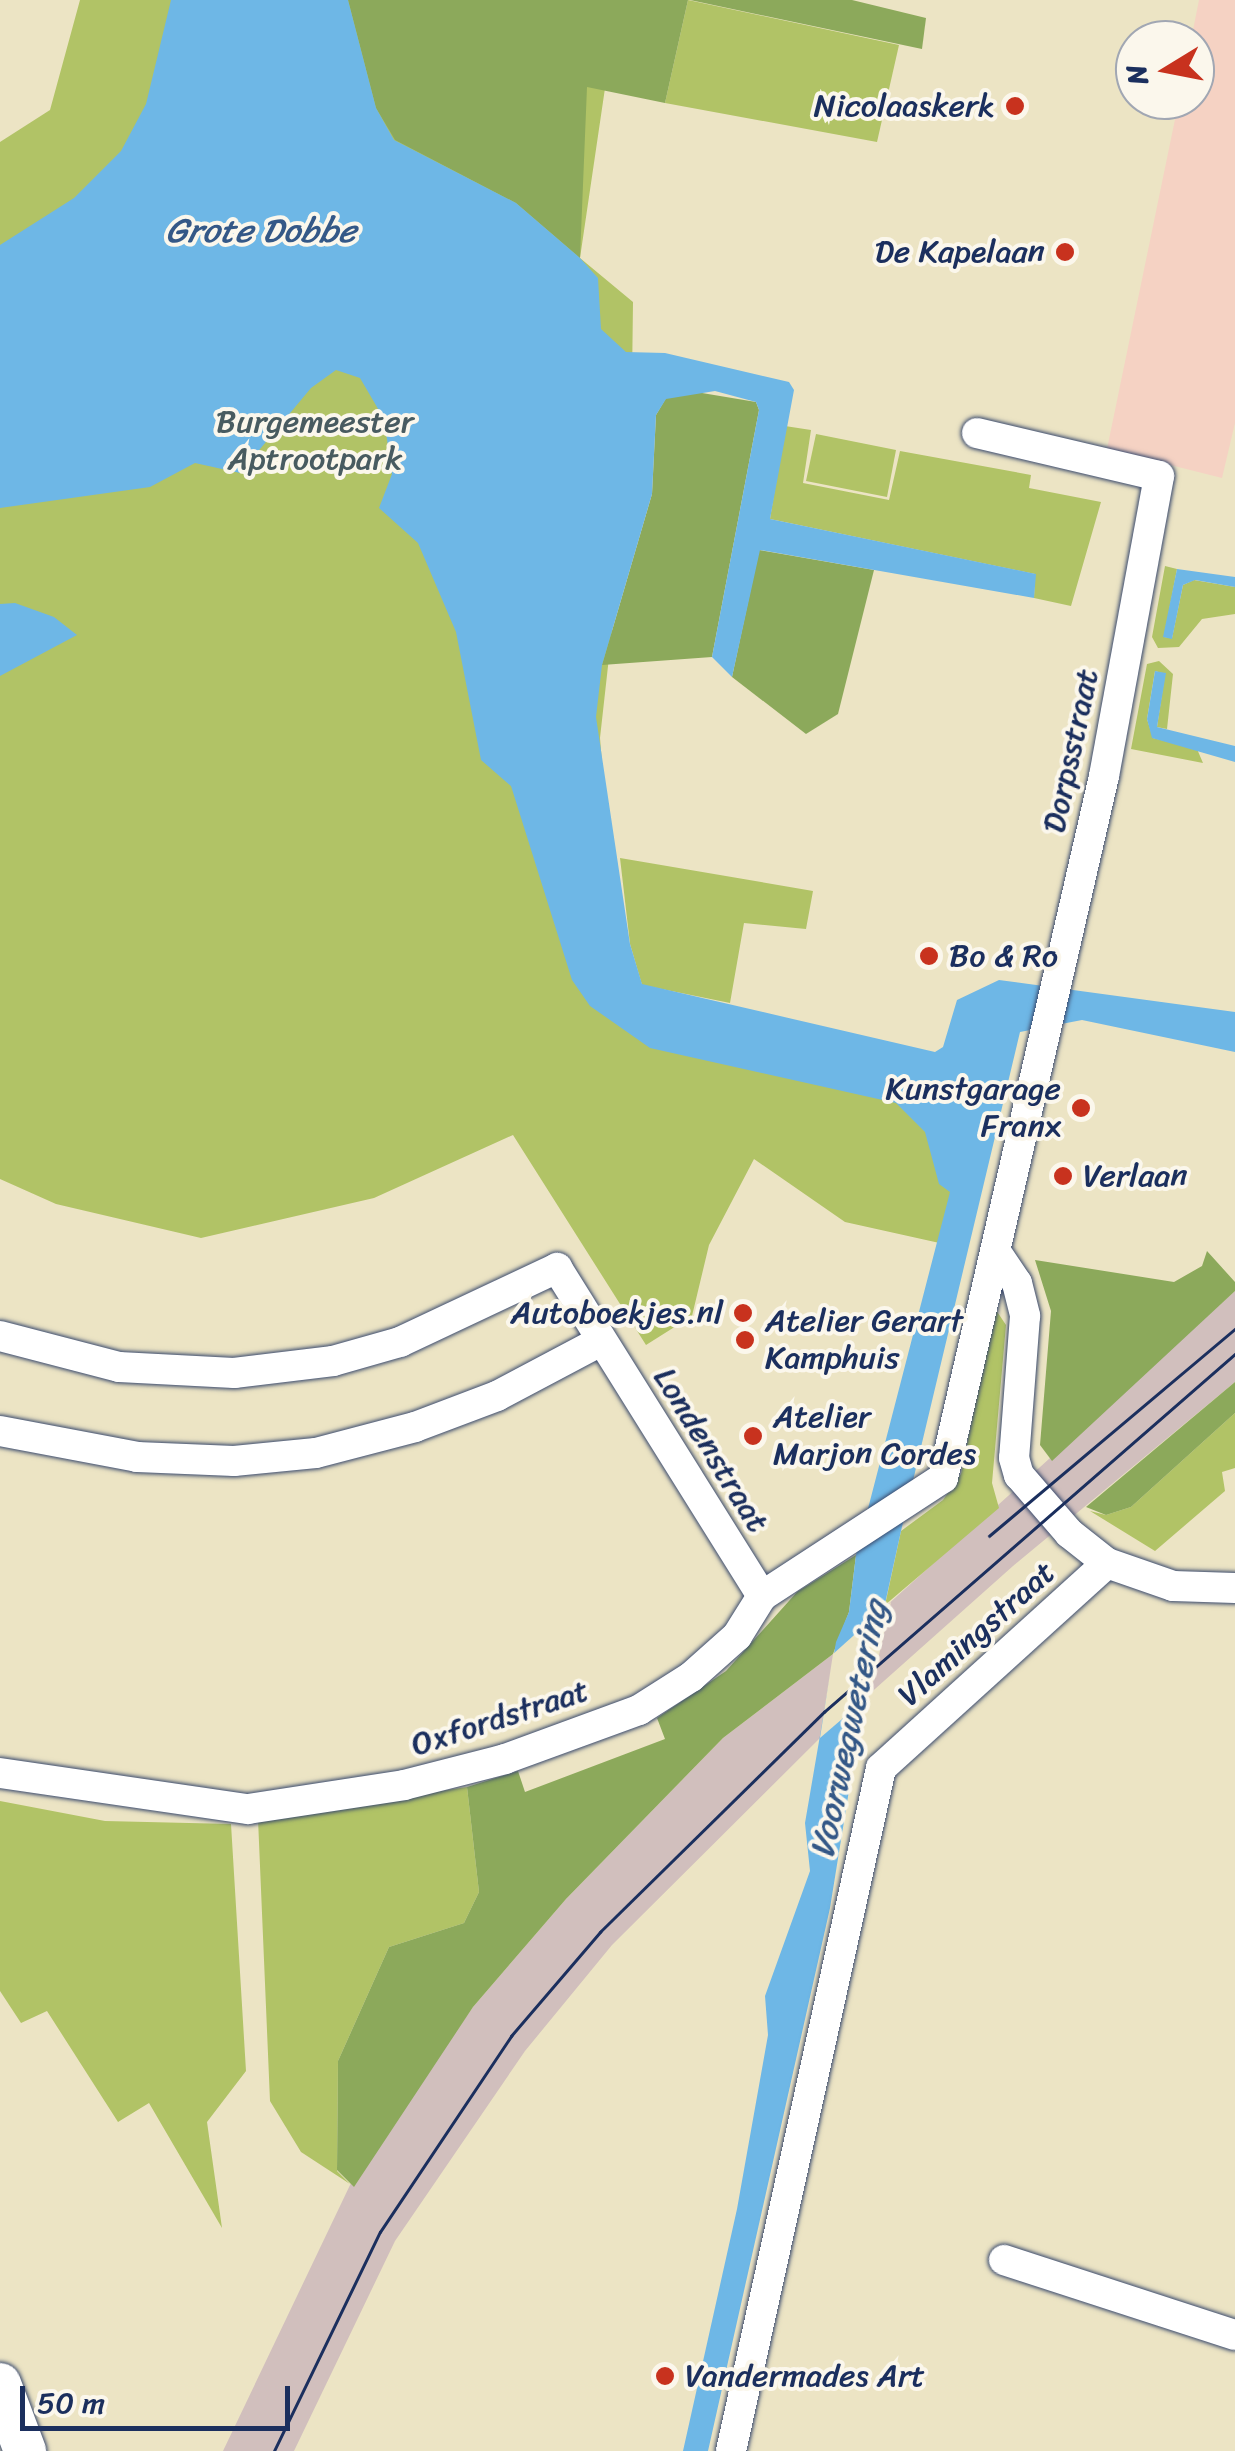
<!DOCTYPE html>
<html>
<head>
<meta charset="utf-8">
<style>
	body { margin:0 }
	#map { position:relative; width:1235px; height:2451px; overflow:hidden; background:#ece4c4; font-family:Sriracha,sans-serif }
	div>[style] { position:absolute }
	.built>* { inset:0; background:#f5d2c3 }
	.industrial>* { inset:0; background:#d1bfbd }
	.green>* { inset:0; background:#b1c366 }
	.forest>* { inset:0; background:#8ca95b }
	.water>* { inset:0; background:#6eb7e6 }
	.pier>* { inset:0; background:#ece4c4 }
	.roads { filter:drop-shadow(0 0 2px #3a4a6d) drop-shadow(0 0 2px #3a4a6d) }
	.street>* { height:30px; margin:-15px; padding:0 15px; transform-origin:15px; border-radius:15px; background:#fff }
	.secondary>* { height:42px; margin:-21px; padding:0 21px; transform-origin:21px; border-radius:21px; background:#fff }
	.tram>* { height:2.5px; margin:-1.25px; padding:0 1.25px; transform-origin:1.25px; border-radius:1.25px; background:#1b2f5e }
	.dots>* { width:28px; height:28px; translate:-50% -50%; box-sizing:border-box; border:5px solid #fbf7ec; border-radius:50% }
	span { translate:-50% -50%; white-space:nowrap; text-align:center; line-height:1.15; -webkit-text-stroke:8px #fbf7ec; paint-order:stroke }
	.poi-label { font-size:32px; color:#1b2f5e }
	.right { translate:-100% -50%; text-align:right }
	.left { translate:0 -50%; text-align:left }
	.park-label { font-size:32px; color:#485b60 }
	.street-label { font-size:32px; color:#1b2f5e }
	.water-label { font-size:35px; color:#345887; font-style:italic }
	.north { position:absolute; left:1115px; top:20px; width:100px; height:100px; box-sizing:border-box; background:#fbf7ec; border:2px solid #a1a7b3; border-radius:50%; rotate:260deg; font-size:28px; font-weight:700; line-height:40px; text-align:center; color:#1b2f5e }
	.north::after { content:''; display:block; margin:auto; width:35px; height:45px; background:#c8321e; clip-path:polygon(50% 0,100% 100%,50% 72%,0 100%) }
	.scale { position:absolute; left:20px; top:2386px; width:270px; height:45px; box-sizing:border-box; border:5px solid #1b2f5e; border-top:0; padding-left:12px; font-size:30px; line-height:35px; white-space:nowrap; color:#1b2f5e; -webkit-text-stroke:8px #fbf7ec; paint-order:stroke }
</style>
</head>
<body>
<div id="map">
	<div class="built">
		<div style="clip-path:polygon(1199px 0,1235px 0,1235px 423px,1222px 478px,1107px 449px,1179px 100px,1195px 100px,1191px 40px)"></div>
	</div>
	<div class="industrial">
		<div style="clip-path:polygon(1235px 1291px,1235px 1382px,1013px 1566px,820px 1738px,612px 1945px,525px 2051px,395px 2241px,294px 2451px,223px 2451px,351px 2183px,473px 2007px,566px 1899px,723px 1738px,833px 1654px)"></div>
	</div>
	<div class="green">
		<div style="clip-path:polygon(80px 0,618px 0,580px 258px,633px 302px,631px 460px,600px 738px,619px 970px,651px 1023px,973px 1091px,953px 1246px,845px 1222px,754px 1159px,709px 1245px,692px 1316px,646px 1345px,513px 1135px,374px 1198px,201px 1238px,56px 1204px,0 1179px,0 142px,50px 110px)"></div>
		<div style="clip-path:polygon(688px 0,899px 45px,877px 142px,665px 103px)"></div>
		<div style="clip-path:polygon(785px 426px,811px 430px,803px 483px,889px 500px,900px 451px,1031px 475px,1029px 488px,1101px 502px,1071px 606px,1034px 598px,1035px 574px,770px 519px)"></div>
		<div style="clip-path:polygon(816px 434px,896px 450px,887px 497px,806px 481px)"></div>
		<div style="clip-path:polygon(1165px 566px,1177px 569px,1164px 637px,1172px 638px,1183px 585px,1194px 580px,1235px 587px,1235px 614px,1202px 619px,1179px 647px,1158px 648px,1152px 637px)"></div>
		<div style="clip-path:polygon(1159px 661px,1173px 674px,1167px 729px,1157px 727px,1165px 674px,1155px 671px,1147px 719px,1153px 738px,1197px 749px,1203px 763px,1131px 749px,1147px 664px)"></div>
		<div style="clip-path:polygon(620px 858px,813px 891px,806px 929px,744px 923px,730px 1003px,642px 985px,630px 944px)"></div>
		<div style="clip-path:polygon(994px 1307px,1006px 1325px,992px 1483px,999px 1508px,885px 1605px,901px 1531px,943px 1500px,961px 1474px)"></div>
		<div style="clip-path:polygon(1235px 1413px,1235px 1468px,1222px 1472px,1225px 1491px,1155px 1551px,1090px 1511px,1106px 1515px,1131px 1507px)"></div>
		<div style="clip-path:polygon(467px 1787px,479px 1892px,464px 1923px,389px 1947px,338px 2061px,337px 2171px,350px 2184px,301px 2152px,270px 2101px,258px 1819px)"></div>
		<div style="clip-path:polygon(0 1801px,105px 1821px,231px 1824px,246px 2071px,207px 2122px,222px 2228px,149px 2103px,118px 2122px,47px 2011px,21px 2023px,0 1991px)"></div>
	</div>
	<div class="forest">
		<div style="clip-path:polygon(348px 0,688px 0,665px 103px,587px 87px,580px 258px,516px 203px,395px 140px,376px 108px)"></div>
		<div style="clip-path:polygon(690px 0,852px 0,926px 18px,922px 49px)"></div>
		<div style="clip-path:polygon(690px 391px,756px 402px,759px 410px,712px 657px,602px 665px,652px 494px,656px 415px,666px 398px)"></div>
		<div style="clip-path:polygon(759px 550px,874px 570px,838px 714px,806px 734px,732px 677px)"></div>
		<div style="clip-path:polygon(1207px 1251px,1235px 1282px,1235px 1291px,1052px 1461px,1040px 1445px,1051px 1311px,1035px 1260px,1174px 1282px,1202px 1266px)"></div>
		<div style="clip-path:polygon(1235px 1382px,1235px 1413px,1131px 1507px,1106px 1515px,1086px 1507px)"></div>
		<div style="clip-path:polygon(856px 1555px,849px 1612px,833px 1654px,723px 1738px,566px 1899px,473px 2007px,354px 2187px,337px 2170px,338px 2061px,389px 1947px,464px 1923px,479px 1892px,467px 1787px,518px 1771px,525px 1792px,665px 1739px,657px 1718px,726px 1671px,797px 1592px)"></div>
	</div>
	<div class="water">
		<div style="clip-path:polygon(171px 0,348px 0,376px 108px,394px 140px,516px 203px,580px 258px,598px 278px,601px 329px,626px 352px,665px 353px,789px 382px,794px 390px,770px 519px,1036px 574px,1034px 598px,760px 550px,732px 677px,712px 657px,759px 410px,756px 402px,715px 391px,666px 399px,656px 415px,652px 494px,602px 665px,596px 717px,630px 944px,642px 984px,935px 1052px,943px 1047px,957px 1000px,999px 980px,1235px 1012px,1235px 1052px,1082px 1020px,1020px 1032px,901px 1531px,863px 1704px,830px 1908px,708px 2451px,683px 2451px,737px 2209px,768px 2035px,765px 1996px,810px 1871px,805px 1823px,836px 1642px,849px 1612px,856px 1555px,950px 1192px,939px 1184px,925px 1132px,896px 1103px,650px 1048px,590px 1006px,572px 980px,511px 786px,481px 760px,456px 632px,418px 543px,379px 508px,392px 474px,384px 419px,360px 378px,336px 370px,311px 388px,240px 473px,195px 463px,150px 487px,0 508px,0 245px,74px 198px,121px 151px,146px 104px)"></div>
		<div style="clip-path:polygon(1177px 569px,1235px 577px,1235px 587px,1195px 580px,1183px 585px,1172px 639px,1163px 637px)"></div>
		<div style="clip-path:polygon(15px 603px,54px 617px,77px 635px,0 676px,0 604px)"></div>
		<div style="clip-path:polygon(1155px 671px,1166px 673px,1157px 727px,1235px 746px,1235px 762px,1152px 738px,1147px 719px)"></div>
	</div>
	<div class="pier">
		<div style="clip-path:polygon(891px 1602px,870px 1695px,820px 1738px,833px 1654px)"></div>
	</div>
	<div class="roads">
		<div class="street">
			<div style="left:996px;top:1252px;width:37px;rotate:56deg"></div>
			<div style="left:1017px;top:1283px;width:34px;rotate:76deg"></div>
			<div style="left:1025px;top:1316px;width:142px;rotate:94.4deg"></div>
			<div style="left:1014px;top:1458px;width:18px;rotate:74deg"></div>
			<div style="left:1019px;top:1475px;width:77px;rotate:49.2deg"></div>
			<div style="left:1069px;top:1533px;width:48px;rotate:38.3deg"></div>
			<div style="left:1107px;top:1563px;width:70px;rotate:19.2deg"></div>
			<div style="left:1173px;top:1586px;width:62px;rotate:1.8deg"></div>
			<div style="left:0;top:1336px;width:123px;rotate:14.6deg"></div>
			<div style="left:119px;top:1367px;width:115px;rotate:3deg"></div>
			<div style="left:234px;top:1373px;width:100px;rotate:-6.9deg"></div>
			<div style="left:333px;top:1361px;width:70px;rotate:-15.8deg"></div>
			<div style="left:400px;top:1342px;width:174px;rotate:-25.2deg"></div>
			<div style="left:557px;top:1268px;width:387px;rotate:58deg"></div>
			<div style="left:0;top:1431px;width:139px;rotate:10.7deg"></div>
			<div style="left:137px;top:1457px;width:97px;rotate:2.4deg"></div>
			<div style="left:234px;top:1461px;width:82px;rotate:-5.6deg"></div>
			<div style="left:316px;top:1453px;width:102px;rotate:-14.7deg"></div>
			<div style="left:415px;top:1427px;width:88px;rotate:-20.7deg"></div>
			<div style="left:497px;top:1396px;width:118px;rotate:-27.9deg"></div>
			<div style="left:0;top:1773px;width:251px;rotate:8.3deg"></div>
			<div style="left:248px;top:1809px;width:158px;rotate:-8.7deg"></div>
			<div style="left:404px;top:1785px;width:104px;rotate:-14.4deg"></div>
			<div style="left:505px;top:1759px;width:143px;rotate:-20.1deg"></div>
			<div style="left:639px;top:1710px;width:62px;rotate:-32.4deg"></div>
			<div style="left:691px;top:1677px;width:62px;rotate:-41.7deg"></div>
			<div style="left:737px;top:1636px;width:47px;rotate:-58deg"></div>
			<div style="left:762px;top:1596px;width:216px;rotate:-33.1deg"></div>
			<div style="left:943px;top:1478px;width:720px;rotate:-77.08deg"></div>
			<div style="left:1104px;top:776px;width:305px;rotate:-79.6deg"></div>
			<div style="left:1159px;top:476px;width:187px;rotate:-166.7deg"></div>
			<div style="left:1004px;top:2260px;width:243px;rotate:18deg"></div>
			<div style="left:731px;top:2451px;width:699px;rotate:-77.61deg"></div>
			<div style="left:881px;top:1768px;width:305px;rotate:-42.2deg"></div>
		</div>
		<div class="secondary">
			<div style="left:0;top:2384px;width:72px;rotate:69.5deg"></div>
		</div>
	</div>
	<div class="tram">
		<div style="left:989px;top:1536px;width:322px;rotate:-40.1deg"></div>
		<div style="left:274px;top:2451px;width:243px;rotate:-64.2deg"></div>
		<div style="left:380px;top:2232px;width:236px;rotate:-56.2deg"></div>
		<div style="left:511px;top:2036px;width:137px;rotate:-49.4deg"></div>
		<div style="left:600px;top:1932px;width:314px;rotate:-44.5deg"></div>
		<div style="left:824px;top:1712px;width:545px;rotate:-41.06deg"></div>
	</div>
	<div class="dots">
		<div style="left:1015px;top:106px;background:#c8321e"></div>
		<div style="left:1065px;top:252px;background:#c8321e"></div>
		<div style="left:929px;top:956px;background:#c8321e"></div>
		<div style="left:1081px;top:1108px;background:#c8321e"></div>
		<div style="left:1063px;top:1176px;background:#c8321e"></div>
		<div style="left:743px;top:1313px;background:#c8321e"></div>
		<div style="left:745px;top:1340px;background:#c8321e"></div>
		<div style="left:753px;top:1436px;background:#c8321e"></div>
		<div style="left:665px;top:2376px;background:#c8321e"></div>
	</div>
	<div class="poi-label">
		<span class="right" style="left:995px;top:106px">Nicolaaskerk</span>
		<span class="right" style="left:1045px;top:252px">De Kapelaan</span>
		<span class="left" style="left:949px;top:956px">Bo &amp; Ro</span>
		<span class="right" style="left:1061px;top:1108px">Kunstgarage<br>Franx</span>
		<span class="left" style="left:1083px;top:1176px">Verlaan</span>
		<span class="right" style="left:723px;top:1313px">Autoboekjes.nl</span>
		<span class="left" style="left:765px;top:1340px">Atelier Gerart<br>Kamphuis</span>
		<span class="left" style="left:773px;top:1436px">Atelier<br>Marjon Cordes</span>
		<span class="left" style="left:685px;top:2376px">Vandermades Art</span>
	</div>
	<div class="park-label">
		<span style="left:315px;top:441px">Burgemeester<br>Aptrootpark</span>
	</div>
	<div class="street-label">
		<span style="left:1071px;top:751px;rotate:-78deg">Dorpsstraat</span>
		<span style="left:711px;top:1450px;rotate:58deg">Londenstraat</span>
		<span style="left:977px;top:1634px;rotate:-42deg">Vlamingstraat</span>
		<span style="left:500px;top:1718px;rotate:-18deg">Oxfordstraat</span>
	</div>
	<div class="water-label">
		<span style="left:261px;top:230px">Grote Dobbe</span>
		<span style="left:848px;top:1729px;rotate:-78deg">Voorwegwetering</span>
	</div>
	<div class="north">N</div>
	<div class="scale">50 m</div>
</div>
</body>
</html>
